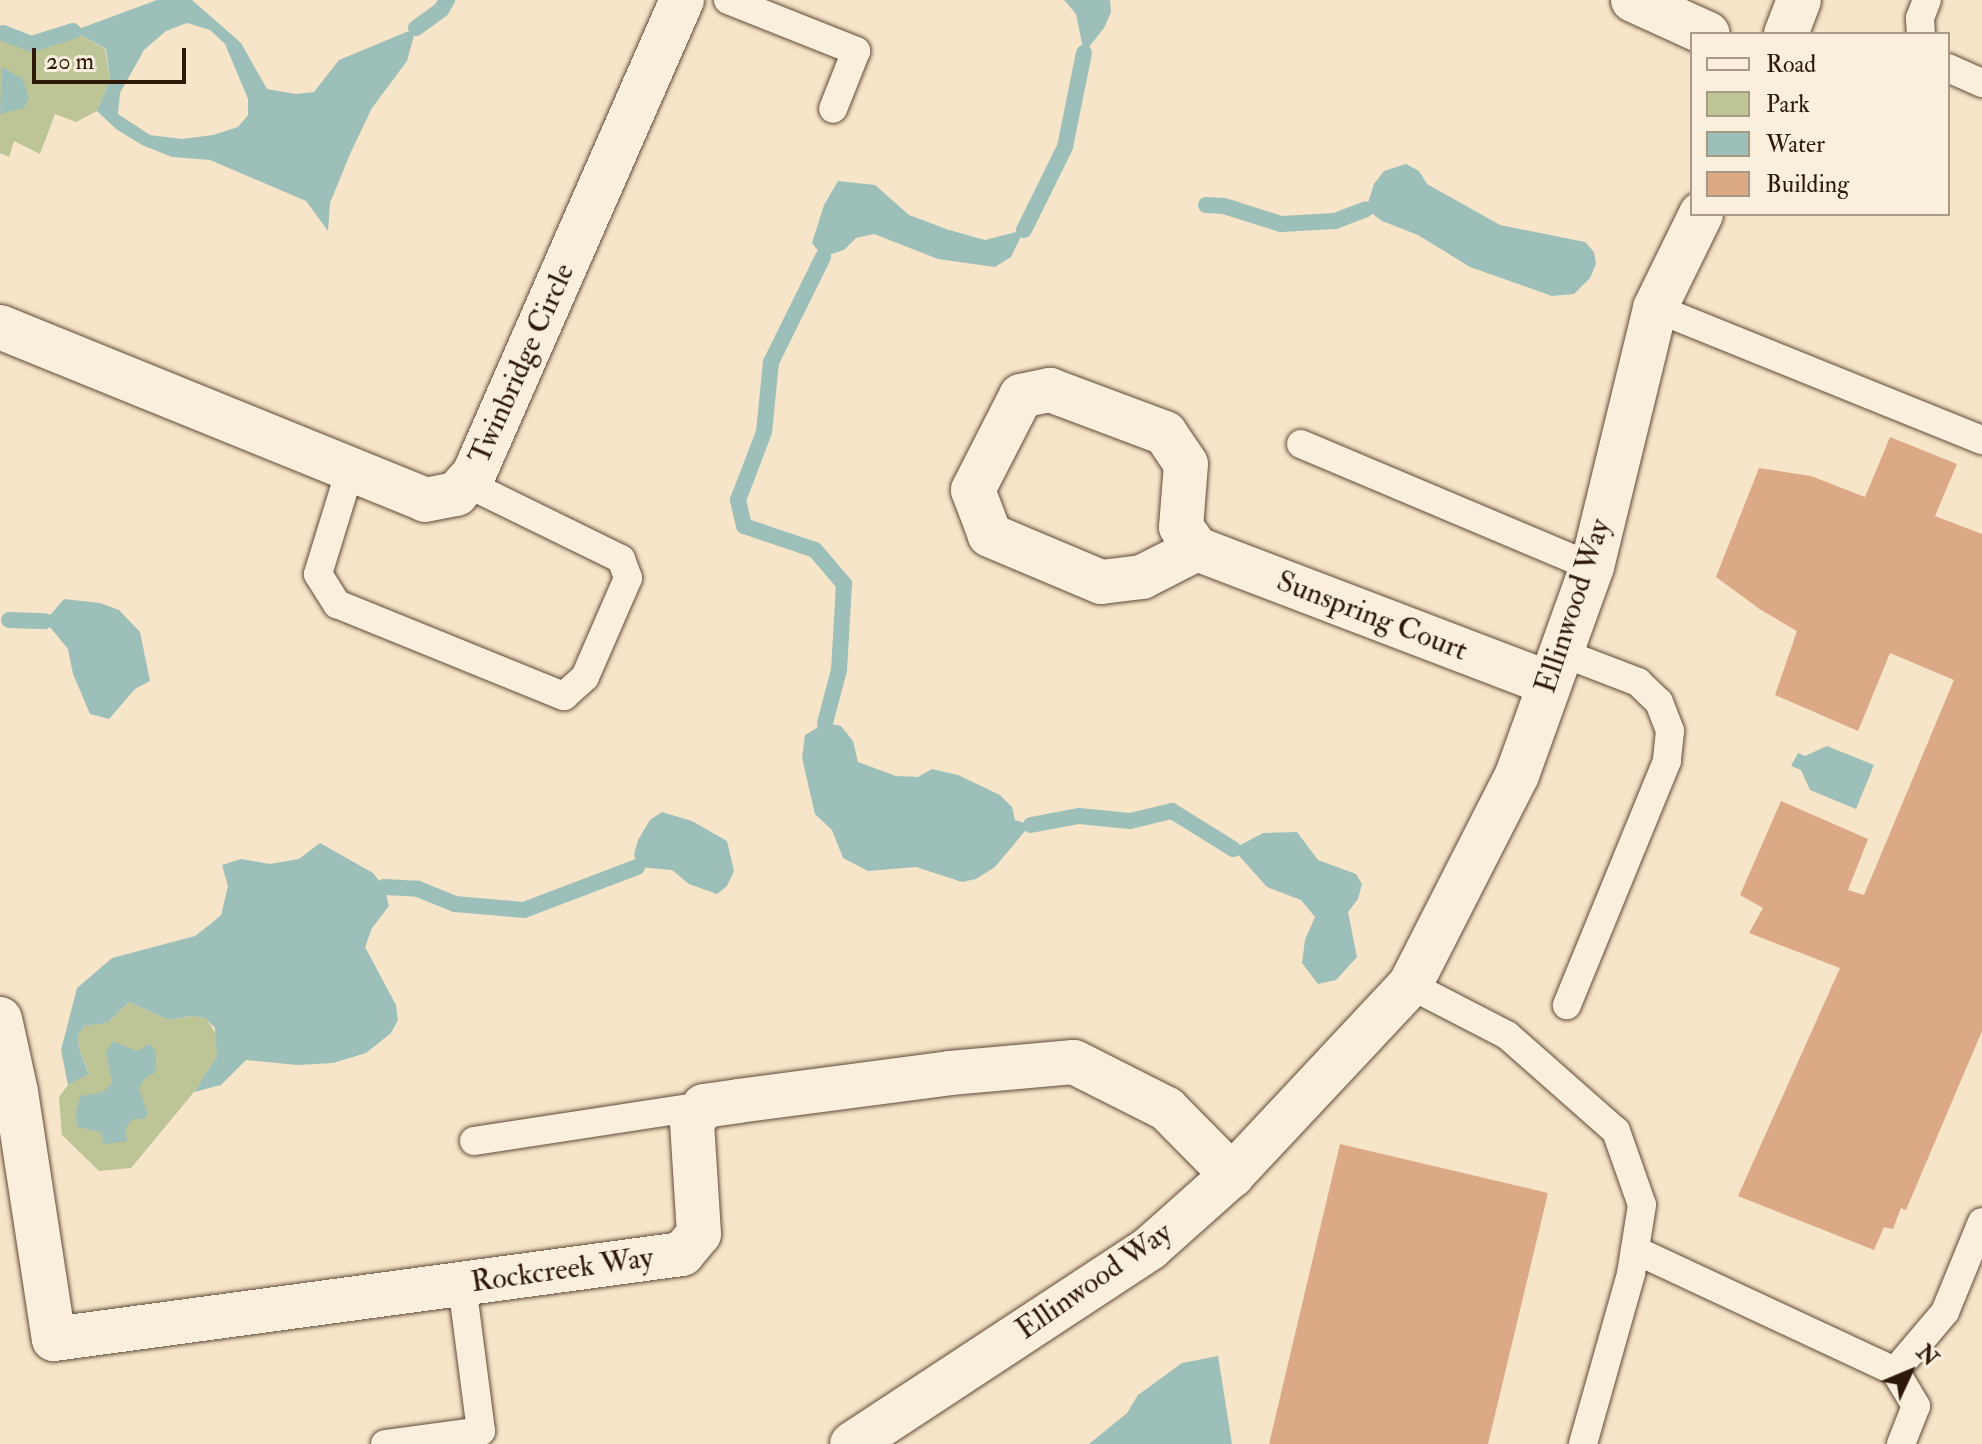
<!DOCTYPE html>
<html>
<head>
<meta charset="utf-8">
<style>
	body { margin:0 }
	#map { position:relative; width:1982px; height:1444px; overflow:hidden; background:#f7e5c9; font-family:"IM FELL Double Pica",serif }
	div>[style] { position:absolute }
	.green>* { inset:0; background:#bdc496 }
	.water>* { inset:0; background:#9dbfb9 }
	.stream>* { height:16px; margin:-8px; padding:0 8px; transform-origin:8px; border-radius:8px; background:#9dbfb9 }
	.building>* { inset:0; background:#dba986 }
	.roads { filter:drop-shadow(0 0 2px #604b38) drop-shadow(0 0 2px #604b38) }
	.service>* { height:28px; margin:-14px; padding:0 14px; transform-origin:14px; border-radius:14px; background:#faeedc }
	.minor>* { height:44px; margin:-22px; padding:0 22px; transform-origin:22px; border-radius:22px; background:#faeedc }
	.tertiary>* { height:44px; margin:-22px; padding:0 22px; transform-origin:22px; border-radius:22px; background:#faeedc }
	span { translate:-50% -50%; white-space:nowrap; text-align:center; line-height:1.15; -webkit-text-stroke:6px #faeedc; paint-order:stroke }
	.street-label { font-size:30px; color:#2e1807 }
	.legend { position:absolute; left:1690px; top:32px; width:260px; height:184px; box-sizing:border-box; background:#faeedc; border:2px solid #a89887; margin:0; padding:10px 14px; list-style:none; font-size:24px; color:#2e1807 }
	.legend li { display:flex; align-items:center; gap:16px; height:40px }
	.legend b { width:40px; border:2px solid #a89887 }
	.north { position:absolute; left:1870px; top:1332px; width:80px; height:80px; -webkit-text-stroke:6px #faeedc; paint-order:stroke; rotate:46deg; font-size:22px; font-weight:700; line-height:32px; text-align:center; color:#2e1807 }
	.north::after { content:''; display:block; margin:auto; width:28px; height:36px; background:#2e1807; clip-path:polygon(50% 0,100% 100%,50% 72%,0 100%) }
	.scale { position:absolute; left:32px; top:48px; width:154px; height:36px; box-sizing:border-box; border:4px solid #2e1807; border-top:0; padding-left:10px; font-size:24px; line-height:28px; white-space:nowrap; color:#2e1807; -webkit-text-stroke:6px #faeedc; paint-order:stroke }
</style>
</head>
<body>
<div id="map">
	<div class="green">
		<div style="clip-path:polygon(73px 31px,105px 49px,110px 80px,97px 111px,76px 122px,55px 114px,40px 154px,14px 141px,9px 157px,0 153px,0 34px,32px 44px)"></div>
		<div style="clip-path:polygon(129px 1002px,169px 1020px,192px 1016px,206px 1018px,218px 1037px,217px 1056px,194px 1092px,131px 1168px,99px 1171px,62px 1135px,59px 1097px,68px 1085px,89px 1073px,79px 1049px,78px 1036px,84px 1026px,107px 1023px)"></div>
	</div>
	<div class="water">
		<div style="clip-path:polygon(evenodd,157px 0,192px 0,241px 43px,267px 89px,296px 94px,314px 92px,339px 60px,416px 28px,407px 61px,372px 108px,350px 154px,330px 203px,328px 231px,306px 201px,210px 160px,172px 157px,142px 145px,116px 129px,97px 111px,110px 80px,106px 49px,73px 31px,157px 0,187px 23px,210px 30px,225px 44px,248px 99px,248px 115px,238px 127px,213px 135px,182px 139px,150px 135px,118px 114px,120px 93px,144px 50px,166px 31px,187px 23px)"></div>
		<div style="clip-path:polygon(1064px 0,1110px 0,1111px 12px,1104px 28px,1084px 53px,1076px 14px)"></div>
		<div style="clip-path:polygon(2px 67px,23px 79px,29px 98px,24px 108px,0 114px)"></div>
		<div style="clip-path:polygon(1406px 164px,1419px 171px,1427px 184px,1500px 225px,1585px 242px,1594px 252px,1596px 264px,1590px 278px,1574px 294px,1552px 296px,1470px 267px,1418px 235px,1382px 221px,1366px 209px,1374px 184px,1384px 171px)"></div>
		<div style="clip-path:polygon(838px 181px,875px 185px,909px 215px,949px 230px,985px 240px,1024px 230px,1011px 257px,995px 267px,938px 259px,874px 234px,856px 238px,844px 250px,823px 257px,812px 243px,824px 205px)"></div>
		<div style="clip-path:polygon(64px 599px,100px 603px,119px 610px,140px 632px,150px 681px,135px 689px,109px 719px,90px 714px,73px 674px,68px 649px,45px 621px)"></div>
		<div style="clip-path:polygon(825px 723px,841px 726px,853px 741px,858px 762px,896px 776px,918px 777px,932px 769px,958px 775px,1000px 795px,1012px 807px,1015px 820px,1030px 825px,995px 867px,976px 879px,962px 882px,916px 867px,868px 871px,843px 858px,832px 830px,815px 814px,802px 758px,805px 735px)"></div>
		<div style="clip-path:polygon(1827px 746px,1874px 765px,1856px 809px,1810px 790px,1801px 770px,1791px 766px,1798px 753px,1805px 756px)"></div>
		<div style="clip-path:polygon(662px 812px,692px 821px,727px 841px,734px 871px,727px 886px,717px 894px,689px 884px,672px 870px,637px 867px,634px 854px,638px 840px,650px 820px)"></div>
		<div style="clip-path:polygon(1297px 832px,1318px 860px,1356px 874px,1362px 884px,1358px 899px,1348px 912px,1357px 957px,1336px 980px,1318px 984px,1302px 963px,1305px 940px,1315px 917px,1301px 900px,1267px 887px,1233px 849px,1263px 833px)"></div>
		<div style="clip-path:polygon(320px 843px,373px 873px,384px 887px,389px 906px,372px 928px,365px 947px,396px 1005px,398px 1020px,391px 1033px,366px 1053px,333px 1063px,297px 1065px,246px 1060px,221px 1085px,194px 1092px,217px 1056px,215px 1028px,205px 1018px,191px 1016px,169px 1020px,129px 1002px,107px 1023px,84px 1026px,78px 1036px,79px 1049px,89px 1074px,68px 1085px,61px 1050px,77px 988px,112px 958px,195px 936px,208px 926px,221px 915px,228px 886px,222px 865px,241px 859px,270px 864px,299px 859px)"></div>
		<div style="clip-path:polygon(113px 1041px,137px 1051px,150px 1044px,156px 1052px,156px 1064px,155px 1072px,143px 1080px,139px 1089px,148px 1114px,144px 1119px,132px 1119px,125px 1129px,127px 1141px,104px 1144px,101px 1132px,77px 1127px,76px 1113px,80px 1096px,103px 1092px,112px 1083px,106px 1053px)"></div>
		<div style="clip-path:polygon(1218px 1356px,1232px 1444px,1089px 1444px,1127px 1413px,1138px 1395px,1182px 1363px)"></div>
	</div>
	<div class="stream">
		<div style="left:416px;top:28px;width:31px;rotate:-36deg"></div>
		<div style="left:441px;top:10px;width:12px;rotate:-59deg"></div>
		<div style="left:3px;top:33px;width:31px;rotate:21deg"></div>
		<div style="left:32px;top:44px;width:43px;rotate:-17.6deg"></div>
		<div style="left:1206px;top:205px;width:18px;rotate:3deg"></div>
		<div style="left:1224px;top:206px;width:60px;rotate:17.5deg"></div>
		<div style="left:1281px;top:224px;width:54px;rotate:-3.2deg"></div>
		<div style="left:1335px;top:221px;width:33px;rotate:-21deg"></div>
		<div style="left:1024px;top:230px;width:93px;rotate:-63.7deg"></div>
		<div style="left:1065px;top:147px;width:96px;rotate:-78.6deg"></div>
		<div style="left:823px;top:257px;width:117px;rotate:116.3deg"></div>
		<div style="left:771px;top:362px;width:70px;rotate:95.7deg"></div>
		<div style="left:764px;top:432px;width:73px;rotate:110.9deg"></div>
		<div style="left:738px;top:500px;width:27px;rotate:77deg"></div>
		<div style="left:744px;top:526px;width:75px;rotate:18.7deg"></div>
		<div style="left:815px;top:550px;width:45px;rotate:49.5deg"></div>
		<div style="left:844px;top:584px;width:86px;rotate:93.3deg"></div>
		<div style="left:839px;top:670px;width:55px;rotate:104.8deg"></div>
		<div style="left:9px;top:620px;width:36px;rotate:2deg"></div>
		<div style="left:1031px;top:825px;width:49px;rotate:-10.6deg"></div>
		<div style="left:1079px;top:816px;width:51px;rotate:5.6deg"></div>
		<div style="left:1130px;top:821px;width:43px;rotate:-13.4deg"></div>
		<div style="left:1172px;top:811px;width:72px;rotate:31.9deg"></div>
		<div style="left:384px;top:887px;width:34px;rotate:3deg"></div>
		<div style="left:418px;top:889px;width:40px;rotate:22deg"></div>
		<div style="left:455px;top:904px;width:69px;rotate:5deg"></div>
		<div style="left:524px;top:910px;width:121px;rotate:-20.8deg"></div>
	</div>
	<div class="building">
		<div style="clip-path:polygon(1890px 437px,1957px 464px,1935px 516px,1982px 534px,1982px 1031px,1906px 1210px,1901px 1208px,1893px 1229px,1884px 1227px,1874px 1250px,1738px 1196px,1840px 968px,1749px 933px,1763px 908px,1740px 895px,1781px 801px,1868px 839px,1848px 890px,1864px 895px,1954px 680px,1890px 653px,1858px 731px,1775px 695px,1797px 631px,1761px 610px,1716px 577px,1759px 468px,1811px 476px,1865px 497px)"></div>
		<div style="clip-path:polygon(1340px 1144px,1548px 1193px,1488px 1444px,1269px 1444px)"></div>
	</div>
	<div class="roads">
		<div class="service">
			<div style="left:728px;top:0;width:138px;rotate:21.7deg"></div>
			<div style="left:856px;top:51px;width:62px;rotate:111.6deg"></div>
			<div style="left:1921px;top:34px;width:16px;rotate:-94deg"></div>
			<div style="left:1920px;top:18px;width:19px;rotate:-69deg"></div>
			<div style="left:1948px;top:68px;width:37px;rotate:24deg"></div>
			<div style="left:1655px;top:308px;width:353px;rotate:22deg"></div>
			<div style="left:1301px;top:444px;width:316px;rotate:22.9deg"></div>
			<div style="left:350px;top:470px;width:109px;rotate:107.1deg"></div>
			<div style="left:318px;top:574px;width:36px;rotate:58deg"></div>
			<div style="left:337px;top:604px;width:245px;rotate:22.1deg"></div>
			<div style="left:564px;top:696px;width:28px;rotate:-42deg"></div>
			<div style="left:585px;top:677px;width:108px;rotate:-66.5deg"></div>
			<div style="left:628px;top:578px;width:20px;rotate:-110deg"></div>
			<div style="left:621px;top:559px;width:173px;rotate:-153.9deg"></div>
			<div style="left:1560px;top:652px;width:84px;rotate:21deg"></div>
			<div style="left:1638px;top:682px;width:29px;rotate:44deg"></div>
			<div style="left:1659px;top:702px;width:31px;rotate:69deg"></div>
			<div style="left:1670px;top:731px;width:30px;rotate:96deg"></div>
			<div style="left:1667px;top:761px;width:264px;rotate:112.3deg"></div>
			<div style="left:1410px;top:985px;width:109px;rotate:27.3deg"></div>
			<div style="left:1507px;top:1035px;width:145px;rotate:41.4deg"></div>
			<div style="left:1616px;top:1131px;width:78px;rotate:70.6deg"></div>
			<div style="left:1642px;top:1205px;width:70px;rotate:99.1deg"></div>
			<div style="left:1631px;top:1274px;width:177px;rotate:105.8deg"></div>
			<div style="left:474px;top:1141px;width:233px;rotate:-8.7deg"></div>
			<div style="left:1635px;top:1250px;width:287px;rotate:25deg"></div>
			<div style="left:1895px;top:1371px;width:41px;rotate:59deg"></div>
			<div style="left:1916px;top:1406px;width:41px;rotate:111.5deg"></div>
			<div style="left:1895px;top:1371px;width:77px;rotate:-49.7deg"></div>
			<div style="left:1945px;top:1312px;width:97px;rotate:-67.7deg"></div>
			<div style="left:385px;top:1444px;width:97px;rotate:-7.7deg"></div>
			<div style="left:481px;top:1431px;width:148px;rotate:-97.4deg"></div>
		</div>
		<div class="minor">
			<div style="left:1633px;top:0;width:82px;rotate:24.4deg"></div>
			<div style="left:1786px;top:34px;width:36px;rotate:-69deg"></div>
			<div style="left:0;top:327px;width:459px;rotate:22.1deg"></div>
			<div style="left:425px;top:500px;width:32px;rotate:-11deg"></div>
			<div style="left:456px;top:494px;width:27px;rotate:-48deg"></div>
			<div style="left:474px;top:474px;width:518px;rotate:-66.31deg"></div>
			<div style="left:1197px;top:549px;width:62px;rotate:153deg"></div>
			<div style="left:1142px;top:577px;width:41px;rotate:173deg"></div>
			<div style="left:1101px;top:582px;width:121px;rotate:-157.1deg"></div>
			<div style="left:990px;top:535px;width:48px;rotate:-110.7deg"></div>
			<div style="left:973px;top:490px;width:106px;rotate:-62.9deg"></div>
			<div style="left:1021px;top:396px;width:30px;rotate:-12deg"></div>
			<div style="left:1050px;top:390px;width:123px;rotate:20.5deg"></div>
			<div style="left:1165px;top:433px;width:37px;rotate:56deg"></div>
			<div style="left:1186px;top:464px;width:63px;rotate:94.5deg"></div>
			<div style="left:1181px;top:527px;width:27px;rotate:54deg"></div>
			<div style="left:1197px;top:549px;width:375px;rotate:20.9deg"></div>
			<div style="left:1410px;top:985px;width:236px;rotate:-63deg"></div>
			<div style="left:1517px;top:775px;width:221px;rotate:-70.2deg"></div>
			<div style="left:1592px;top:567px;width:267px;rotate:-76.3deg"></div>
			<div style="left:1655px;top:308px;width:105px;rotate:-63.9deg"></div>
			<div style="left:0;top:1019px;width:75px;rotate:77.6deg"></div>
			<div style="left:16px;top:1092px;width:250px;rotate:81.3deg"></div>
			<div style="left:54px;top:1339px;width:634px;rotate:-7.71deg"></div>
			<div style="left:682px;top:1254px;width:26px;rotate:-50deg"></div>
			<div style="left:699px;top:1234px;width:112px;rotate:-93.6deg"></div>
			<div style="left:692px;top:1122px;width:20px;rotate:-53deg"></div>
			<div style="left:704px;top:1106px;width:34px;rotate:-8deg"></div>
			<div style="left:738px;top:1101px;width:214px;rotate:-7.5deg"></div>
			<div style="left:950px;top:1073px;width:124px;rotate:-5.1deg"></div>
			<div style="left:1074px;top:1062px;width:104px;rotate:26.8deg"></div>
			<div style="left:1167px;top:1109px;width:93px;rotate:45.4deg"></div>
		</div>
		<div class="tertiary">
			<div style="left:852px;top:1444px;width:357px;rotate:-33.3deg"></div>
			<div style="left:1150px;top:1248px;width:110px;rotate:-41.7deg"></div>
			<div style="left:1232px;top:1175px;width:260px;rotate:-46.9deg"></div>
		</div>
	</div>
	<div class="street-label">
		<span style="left:522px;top:364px;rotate:-66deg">Twinbridge Circle</span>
		<span style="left:1573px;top:606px;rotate:-72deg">Ellinwood Way</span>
		<span style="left:1372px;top:616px;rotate:21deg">Sunspring Court</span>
		<span style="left:562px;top:1270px;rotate:-8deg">Rockcreek Way</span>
		<span style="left:1094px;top:1281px;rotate:-35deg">Ellinwood Way</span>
	</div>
	<ul class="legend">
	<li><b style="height:10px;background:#faeedc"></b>Road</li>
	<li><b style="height:22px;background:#bdc496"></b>Park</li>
	<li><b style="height:22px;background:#9dbfb9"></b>Water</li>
	<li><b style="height:22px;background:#dba986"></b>Building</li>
	</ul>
	<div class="north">N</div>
	<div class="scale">20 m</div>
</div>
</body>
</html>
